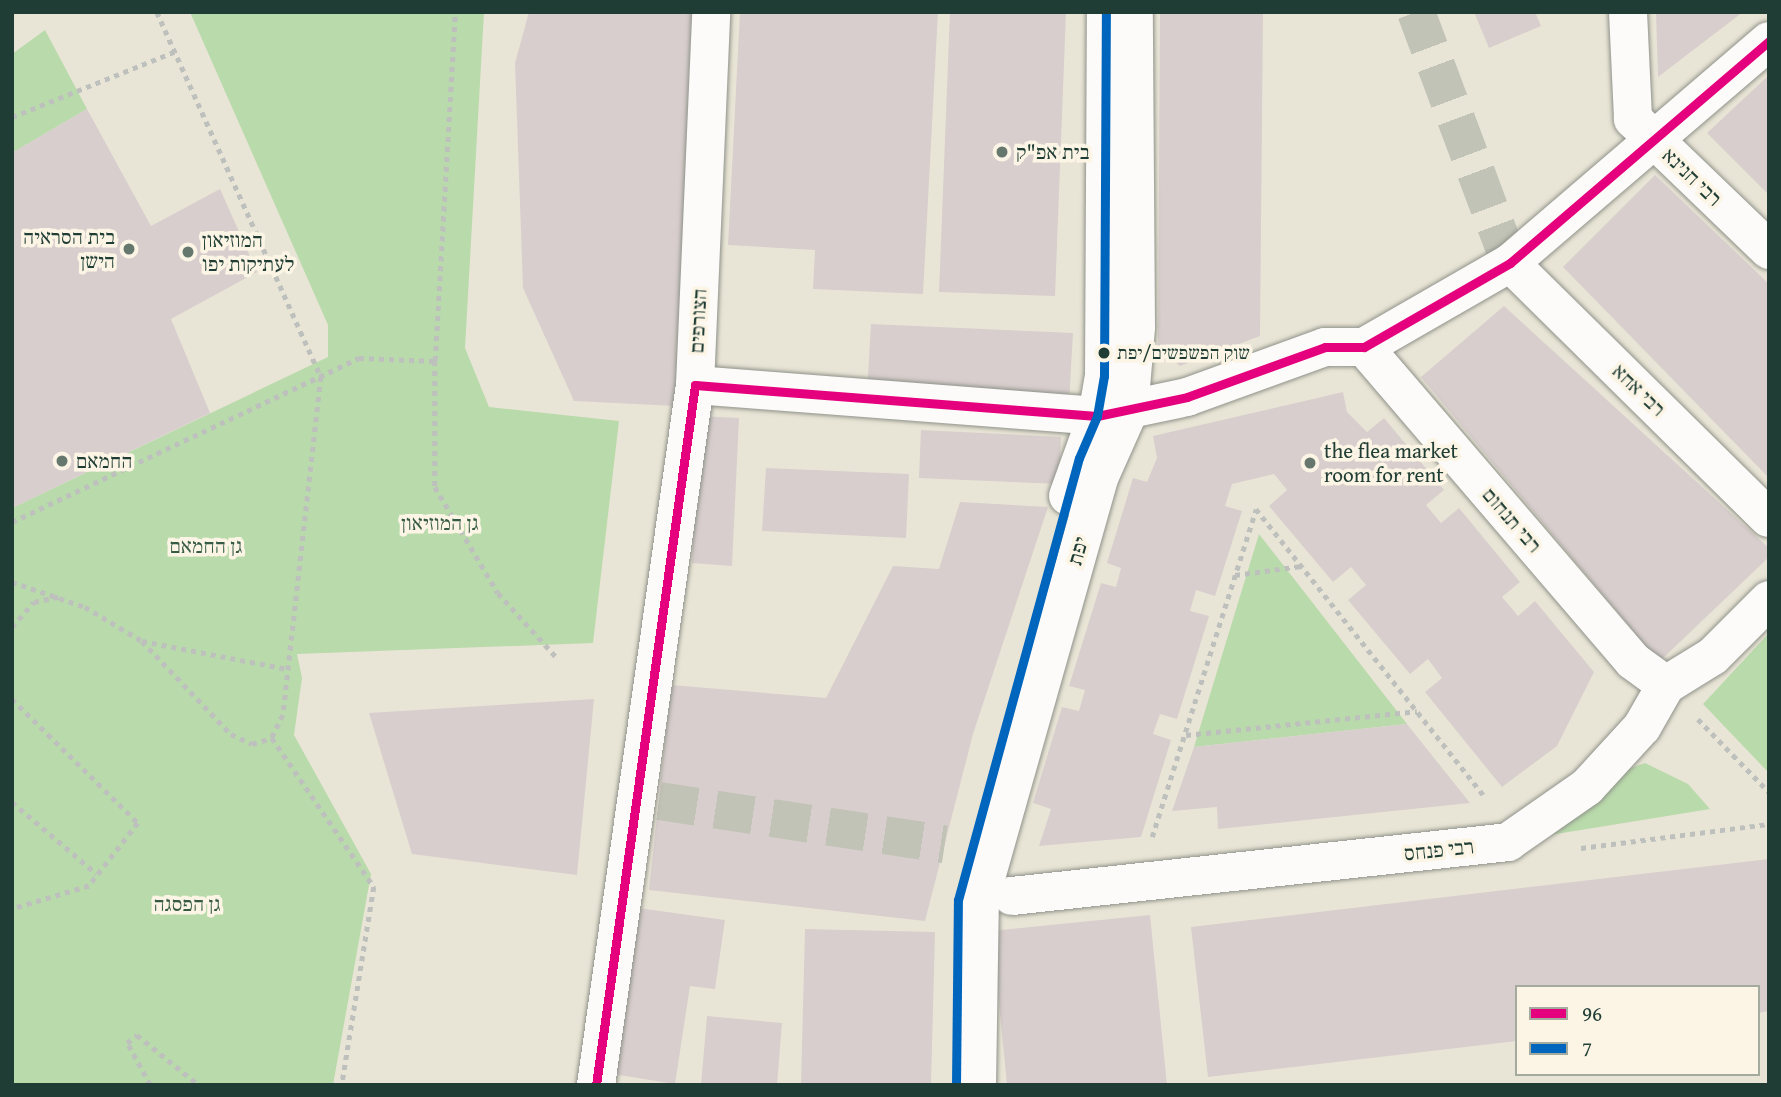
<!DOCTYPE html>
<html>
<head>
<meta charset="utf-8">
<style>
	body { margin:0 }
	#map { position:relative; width:1781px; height:1097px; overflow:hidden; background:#e9e5d6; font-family:"Gentium Book Plus","Frank Ruhl Libre",serif }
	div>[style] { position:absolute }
	.green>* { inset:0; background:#b9daab }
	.building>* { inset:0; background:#d8cecd }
	.minor-tunnel>* { height:38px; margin-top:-19px; transform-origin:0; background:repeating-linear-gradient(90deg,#c1c3b6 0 38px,transparent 0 57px) }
	.path>* { height:4.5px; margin-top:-2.25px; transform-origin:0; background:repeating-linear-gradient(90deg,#bdc0bc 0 5px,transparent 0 10px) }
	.roads { filter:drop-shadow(0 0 2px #8f928a) drop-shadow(0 0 2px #8f928a) }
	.minor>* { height:38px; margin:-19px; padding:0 19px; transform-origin:19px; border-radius:19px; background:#fcfbf9 }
	.bus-1>* { height:9px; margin:-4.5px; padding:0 4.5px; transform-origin:4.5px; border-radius:4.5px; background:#e5007d }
	.bus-2>* { height:9px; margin:-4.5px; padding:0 4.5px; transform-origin:4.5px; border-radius:4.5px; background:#0065bd }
	.dots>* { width:19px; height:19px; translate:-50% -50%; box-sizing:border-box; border:4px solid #fcf5e5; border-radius:50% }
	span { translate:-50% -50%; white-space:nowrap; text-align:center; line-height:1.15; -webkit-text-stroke:7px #fcf5e5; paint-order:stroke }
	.bus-label { font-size:19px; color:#1f3d34 }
	.left { translate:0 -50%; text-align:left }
	.poi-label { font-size:21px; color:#1f3d34 }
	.right { translate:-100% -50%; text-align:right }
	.street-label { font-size:21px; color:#1f3d34 }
	.park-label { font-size:21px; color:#365b45 }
	.frame { position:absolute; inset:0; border:14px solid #1f3d34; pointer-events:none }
	.legend { position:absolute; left:1515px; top:985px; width:245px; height:91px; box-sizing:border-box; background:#fcf5e5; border:2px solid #a4ab9e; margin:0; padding:9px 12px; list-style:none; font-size:21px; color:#1f3d34 }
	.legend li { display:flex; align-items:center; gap:14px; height:35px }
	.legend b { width:35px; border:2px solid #a4ab9e }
</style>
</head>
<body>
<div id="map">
	<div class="green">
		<div style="clip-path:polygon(190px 12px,484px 12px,465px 348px,489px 407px,619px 421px,593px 643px,297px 654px,302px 678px,294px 735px,371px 874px,333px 1085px,12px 1085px,12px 508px,328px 357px,328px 325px)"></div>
		<div style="clip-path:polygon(45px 30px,87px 109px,12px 153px,12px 54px)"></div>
		<div style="clip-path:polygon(1259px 534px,1407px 724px,1194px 747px)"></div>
		<div style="clip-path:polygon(1769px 633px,1769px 771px,1767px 771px,1703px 704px)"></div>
		<div style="clip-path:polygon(1645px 763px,1688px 784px,1710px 809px,1550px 835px,1619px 772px)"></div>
	</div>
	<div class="building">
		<div style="clip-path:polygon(529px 12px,696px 12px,675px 406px,574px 401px,523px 288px,515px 63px)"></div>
		<div style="clip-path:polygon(740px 12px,938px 12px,923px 294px,813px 289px,815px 250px,728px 245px)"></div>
		<div style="clip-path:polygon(950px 12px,1066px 12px,1055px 296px,939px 292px)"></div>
		<div style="clip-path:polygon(1160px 12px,1263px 12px,1260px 336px,1180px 366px,1158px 348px)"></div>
		<div style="clip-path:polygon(1474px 12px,1535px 12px,1541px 26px,1489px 48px)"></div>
		<div style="clip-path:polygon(1656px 12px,1743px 12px,1658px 77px)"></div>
		<div style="clip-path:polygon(1769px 75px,1769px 195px,1707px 133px)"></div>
		<div style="clip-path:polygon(87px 109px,151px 226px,220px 189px,257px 272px,171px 319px,210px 413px,12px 508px,12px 153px)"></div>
		<div style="clip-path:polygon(1655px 175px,1769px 284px,1769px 478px,1563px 267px)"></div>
		<div style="clip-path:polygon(1504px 306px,1769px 548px,1769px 557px,1659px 662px,1421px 377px)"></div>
		<div style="clip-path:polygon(871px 324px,1073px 333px,1069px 403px,867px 393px)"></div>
		<div style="clip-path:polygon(1343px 392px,1347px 412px,1367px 432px,1384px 418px,1444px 490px,1426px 505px,1441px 523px,1459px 508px,1520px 582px,1502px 597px,1518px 616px,1535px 601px,1594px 672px,1557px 746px,1502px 787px,1425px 692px,1442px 678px,1428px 659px,1410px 674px,1348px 600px,1366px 585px,1351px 567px,1333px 582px,1269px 506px,1287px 490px,1274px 474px,1232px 484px,1225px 506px,1242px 511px,1215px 596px,1196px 590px,1190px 611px,1209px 616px,1177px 719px,1160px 714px,1153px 734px,1171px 740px,1141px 837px,1039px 846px,1051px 809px,1033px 803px,1062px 707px,1079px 711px,1085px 690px,1069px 686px,1101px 583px,1116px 587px,1121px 568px,1107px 563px,1133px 478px,1147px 482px,1157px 458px,1153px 436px)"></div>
		<div style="clip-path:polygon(700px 416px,739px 418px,732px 566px,692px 563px)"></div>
		<div style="clip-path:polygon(921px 430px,1061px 437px,1059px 484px,919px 478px)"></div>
		<div style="clip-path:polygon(766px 468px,909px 474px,906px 538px,762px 531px)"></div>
		<div style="clip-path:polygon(960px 502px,1048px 507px,973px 734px,925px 921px,649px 890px,671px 685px,826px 698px,893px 566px,939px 569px)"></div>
		<div style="clip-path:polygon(594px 699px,577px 875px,412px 854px,369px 713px)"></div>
		<div style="clip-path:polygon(1407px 724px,1470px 803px,1218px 829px,1217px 807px,1172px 811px,1194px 747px)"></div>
		<div style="clip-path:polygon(1769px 859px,1769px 1011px,1758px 1013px,1758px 987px,1517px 987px,1517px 1041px,1208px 1077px,1191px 927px)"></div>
		<div style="clip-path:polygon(638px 908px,725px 920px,715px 989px,690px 986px,675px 1084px,613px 1074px)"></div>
		<div style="clip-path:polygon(1150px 915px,1167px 1085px,1007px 1085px,992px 931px)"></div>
		<div style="clip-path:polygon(805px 929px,935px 932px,931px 1085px,801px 1085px)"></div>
		<div style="clip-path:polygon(707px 1016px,782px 1023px,777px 1085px,701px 1085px)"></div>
	</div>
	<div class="minor-tunnel">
		<div style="left:1416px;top:12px;width:268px;rotate:69.5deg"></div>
		<div style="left:659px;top:801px;width:289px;rotate:8.6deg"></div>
	</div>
	<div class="path">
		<div style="left:157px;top:12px;width:400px;rotate:65.8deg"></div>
		<div style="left:321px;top:377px;width:340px;rotate:96.4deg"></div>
		<div style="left:283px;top:715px;width:25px;rotate:116deg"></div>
		<div style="left:272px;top:738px;width:181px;rotate:55.6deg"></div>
		<div style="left:374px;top:887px;width:201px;rotate:99.2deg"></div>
		<div style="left:12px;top:117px;width:177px;rotate:-21.9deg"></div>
		<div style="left:435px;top:361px;width:126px;rotate:90deg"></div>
		<div style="left:435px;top:487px;width:123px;rotate:59.3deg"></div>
		<div style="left:498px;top:593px;width:89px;rotate:47.7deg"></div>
		<div style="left:12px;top:522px;width:384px;rotate:-25.3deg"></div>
		<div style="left:359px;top:358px;width:76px;rotate:2.3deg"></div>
		<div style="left:435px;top:361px;width:350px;rotate:-86.7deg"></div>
		<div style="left:1235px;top:575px;width:67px;rotate:-7.8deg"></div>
		<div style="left:12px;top:582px;width:77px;rotate:18.9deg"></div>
		<div style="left:85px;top:607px;width:66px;rotate:30.8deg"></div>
		<div style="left:142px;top:641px;width:148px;rotate:10.9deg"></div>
		<div style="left:12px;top:627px;width:33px;rotate:-49deg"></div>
		<div style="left:34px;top:602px;width:25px;rotate:-12deg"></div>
		<div style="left:142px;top:641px;width:129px;rotate:46.3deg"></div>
		<div style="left:231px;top:734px;width:23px;rotate:25deg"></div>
		<div style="left:252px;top:744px;width:21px;rotate:-17deg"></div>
		<div style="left:12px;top:699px;width:177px;rotate:44.5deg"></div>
		<div style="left:138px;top:823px;width:80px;rotate:127.9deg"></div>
		<div style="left:89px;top:886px;width:80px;rotate:163.4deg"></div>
		<div style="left:1698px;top:719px;width:102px;rotate:45.8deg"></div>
		<div style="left:1186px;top:735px;width:232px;rotate:-5.9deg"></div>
		<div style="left:12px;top:802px;width:111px;rotate:40.3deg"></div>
		<div style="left:1152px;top:837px;width:344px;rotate:-72.4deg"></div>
		<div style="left:1256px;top:509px;width:369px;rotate:51.5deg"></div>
		<div style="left:1581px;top:848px;width:190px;rotate:-7.3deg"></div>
		<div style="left:150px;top:1085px;width:48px;rotate:-118.7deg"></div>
		<div style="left:127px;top:1043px;width:13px;rotate:-39deg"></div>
		<div style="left:137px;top:1035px;width:80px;rotate:38.9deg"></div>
	</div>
	<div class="roads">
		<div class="minor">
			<div style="left:1628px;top:12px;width:107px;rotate:87.3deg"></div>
			<div style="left:1633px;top:119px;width:189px;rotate:43.9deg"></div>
			<div style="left:1510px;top:263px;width:363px;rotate:44.6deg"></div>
			<div style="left:1364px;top:347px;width:413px;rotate:49.4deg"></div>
			<div style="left:1633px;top:661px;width:41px;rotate:36deg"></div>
			<div style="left:695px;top:385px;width:403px;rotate:4.4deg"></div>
			<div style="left:1097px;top:416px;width:92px;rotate:-11.9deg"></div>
			<div style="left:1187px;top:397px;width:147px;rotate:-19.9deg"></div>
			<div style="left:1325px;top:347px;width:39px"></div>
			<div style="left:1364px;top:347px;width:168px;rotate:-29.9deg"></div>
			<div style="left:1510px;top:263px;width:341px;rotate:-40.6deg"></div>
			<div style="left:1068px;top:496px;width:85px;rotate:-70.1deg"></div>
			<div style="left:1097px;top:416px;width:41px;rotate:-80.1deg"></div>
			<div style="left:1104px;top:376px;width:364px;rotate:-89.7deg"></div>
			<div style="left:1012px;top:896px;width:499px;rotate:-6.2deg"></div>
			<div style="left:1508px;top:842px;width:96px;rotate:-34.8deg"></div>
			<div style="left:1587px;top:787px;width:81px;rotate:-47.5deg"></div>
			<div style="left:1642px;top:727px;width:48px;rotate:-60.3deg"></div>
			<div style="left:1666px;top:685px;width:55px;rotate:-31.7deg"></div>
			<div style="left:1713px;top:656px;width:79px;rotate:-45deg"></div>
			<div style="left:596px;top:1085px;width:707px;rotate:-81.95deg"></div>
			<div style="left:695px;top:385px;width:373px;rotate:-87.5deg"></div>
			<div style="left:977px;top:1085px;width:186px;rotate:-89.1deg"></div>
			<div style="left:980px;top:899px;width:437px;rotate:-74.2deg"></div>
			<div style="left:1099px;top:478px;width:73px;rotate:-65.9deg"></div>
			<div style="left:1129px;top:411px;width:84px;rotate:-85.2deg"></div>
			<div style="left:1136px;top:327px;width:315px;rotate:-90.4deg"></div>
		</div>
	</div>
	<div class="bus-1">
		<div style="left:596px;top:1085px;width:707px;rotate:-81.95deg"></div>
		<div style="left:695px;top:385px;width:403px;rotate:4.4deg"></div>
		<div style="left:1097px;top:416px;width:92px;rotate:-11.9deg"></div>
		<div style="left:1187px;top:397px;width:147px;rotate:-19.9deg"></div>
		<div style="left:1325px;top:347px;width:39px"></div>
		<div style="left:1364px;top:347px;width:168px;rotate:-29.9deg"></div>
		<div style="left:1510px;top:263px;width:341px;rotate:-40.6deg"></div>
	</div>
	<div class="bus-2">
		<div style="left:956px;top:1085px;width:185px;rotate:-89.4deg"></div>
		<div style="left:958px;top:900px;width:458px;rotate:-74.7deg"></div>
		<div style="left:1079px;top:458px;width:46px;rotate:-66.8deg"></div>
		<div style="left:1097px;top:416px;width:41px;rotate:-80.1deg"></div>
		<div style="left:1104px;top:376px;width:364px;rotate:-89.7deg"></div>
	</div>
	<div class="dots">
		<div style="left:1002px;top:152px;background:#66786d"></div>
		<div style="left:129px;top:249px;background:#66786d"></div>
		<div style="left:188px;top:252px;background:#66786d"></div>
		<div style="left:1104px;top:353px;background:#1f3d34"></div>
		<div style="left:62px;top:461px;background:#66786d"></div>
		<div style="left:1310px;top:463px;background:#66786d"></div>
	</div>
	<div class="bus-label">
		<span class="left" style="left:1117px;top:353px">שוק הפשפשים/יפת</span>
	</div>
	<div class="poi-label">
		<span class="left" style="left:1016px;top:152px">בית אפ"ק</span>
		<span class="right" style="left:115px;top:249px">בית הסראיה<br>הישן</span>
		<span class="left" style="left:202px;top:252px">המוזיאון<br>לעתיקות יפו</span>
		<span class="left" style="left:1324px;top:463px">the flea market<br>room for rent</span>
		<span class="left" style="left:76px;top:461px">החמאם</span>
	</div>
	<div class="street-label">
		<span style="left:1692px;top:177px;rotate:44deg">רבי חנינא</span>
		<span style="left:698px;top:321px;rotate:-87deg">הצורפים</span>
		<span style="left:1639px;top:390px;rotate:44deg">רבי אחא</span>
		<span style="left:1512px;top:520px;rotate:49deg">רבי תנחום</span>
		<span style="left:1078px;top:551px;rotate:-74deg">יפת</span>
		<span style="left:1439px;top:850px;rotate:-6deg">רבי פנחס</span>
	</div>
	<div class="park-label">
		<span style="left:440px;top:523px">גן המוזיאון</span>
		<span style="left:206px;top:546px">גן החמאם</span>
		<span style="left:187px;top:904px">גן הפסגה</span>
	</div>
	<div class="frame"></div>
	<ul class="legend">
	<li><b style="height:9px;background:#e5007d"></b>96</li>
	<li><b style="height:9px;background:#0065bd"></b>7</li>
	</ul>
</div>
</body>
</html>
